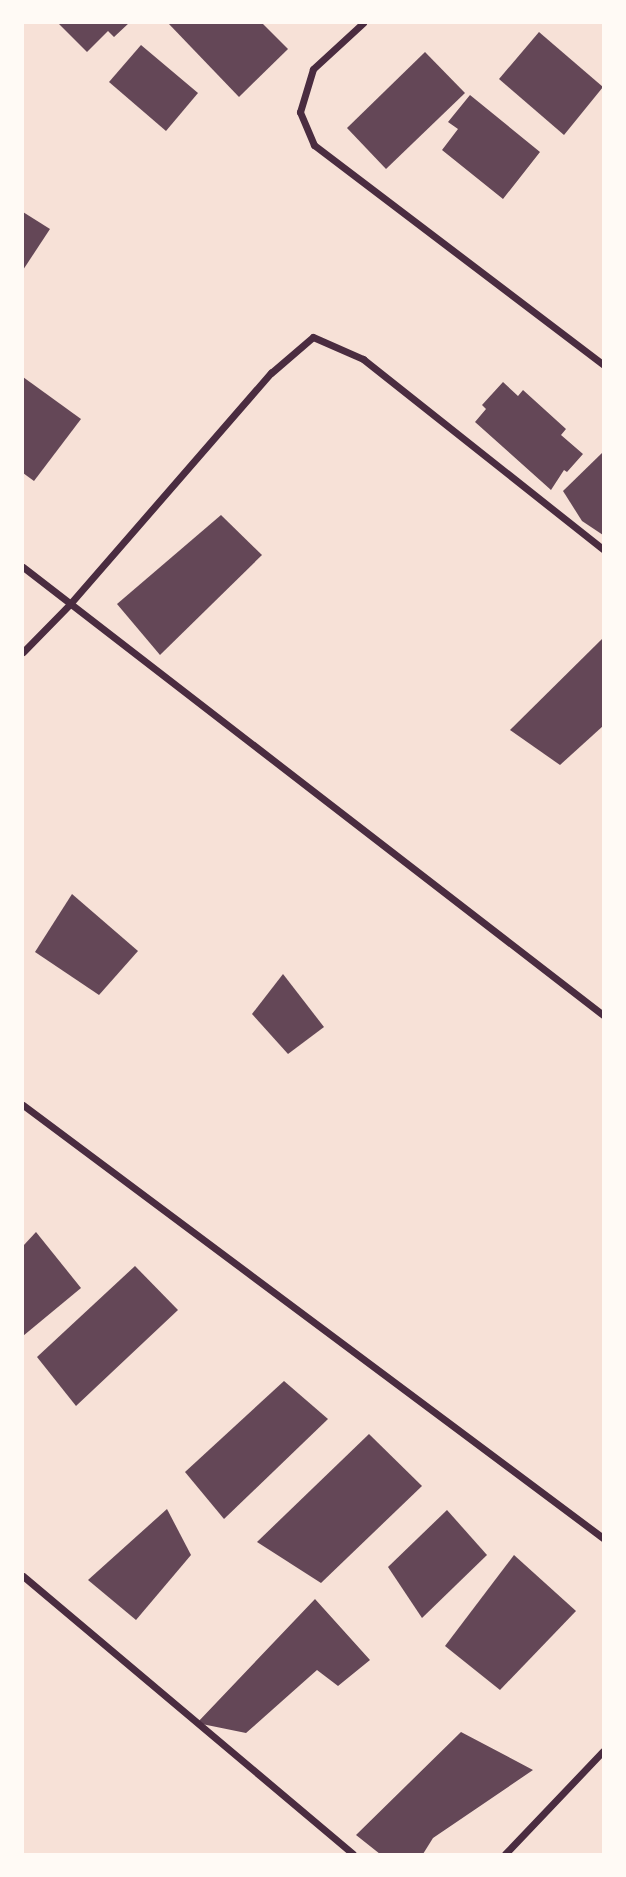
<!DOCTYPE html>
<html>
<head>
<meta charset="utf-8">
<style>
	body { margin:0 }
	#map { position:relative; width:626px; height:1877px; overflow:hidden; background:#f7e1d7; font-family:"Public Sans",sans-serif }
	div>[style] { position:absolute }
	.building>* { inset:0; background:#644757 }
	.minor>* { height:7px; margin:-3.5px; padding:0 3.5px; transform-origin:3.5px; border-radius:3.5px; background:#4a2c40 }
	span { translate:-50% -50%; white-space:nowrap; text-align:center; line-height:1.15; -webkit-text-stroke:5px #fffaf5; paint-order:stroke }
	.frame { position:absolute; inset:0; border:24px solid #fffaf5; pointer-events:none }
</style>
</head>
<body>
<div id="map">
	<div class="building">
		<div style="clip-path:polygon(58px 23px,129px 23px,114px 37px,108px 31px,87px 52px)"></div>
		<div style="clip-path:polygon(168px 23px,262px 23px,288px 49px,239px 97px)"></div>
		<div style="clip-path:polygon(539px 32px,603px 87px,564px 135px,499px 79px)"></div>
		<div style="clip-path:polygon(141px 45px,198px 93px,166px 131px,109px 82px)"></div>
		<div style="clip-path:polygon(425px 52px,465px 93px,386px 169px,347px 128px)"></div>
		<div style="clip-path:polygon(470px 95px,540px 152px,503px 199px,442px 150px,458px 129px,448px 122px)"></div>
		<div style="clip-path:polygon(23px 212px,50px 229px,23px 270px)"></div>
		<div style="clip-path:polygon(23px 377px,81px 419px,34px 481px,23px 473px)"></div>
		<div style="clip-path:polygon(503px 382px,518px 396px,523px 390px,566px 429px,561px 435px,583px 454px,567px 472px,564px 470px,551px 490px,475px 422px,486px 409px,482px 405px)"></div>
		<div style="clip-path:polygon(603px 452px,603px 535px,582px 521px,563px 491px)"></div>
		<div style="clip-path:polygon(221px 515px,262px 555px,160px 655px,117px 604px)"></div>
		<div style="clip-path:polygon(603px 638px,603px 726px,560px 765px,510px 730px)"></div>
		<div style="clip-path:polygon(72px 894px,138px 951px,99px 995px,35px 952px)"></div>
		<div style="clip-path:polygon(283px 974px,324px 1027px,288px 1054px,252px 1014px)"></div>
		<div style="clip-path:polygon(36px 1232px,81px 1288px,23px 1336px,23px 1246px)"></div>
		<div style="clip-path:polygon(135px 1266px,178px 1310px,76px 1406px,37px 1357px)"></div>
		<div style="clip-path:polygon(284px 1381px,328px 1419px,224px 1519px,185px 1472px)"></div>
		<div style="clip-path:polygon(369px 1434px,422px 1486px,321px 1583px,257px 1542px)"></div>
		<div style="clip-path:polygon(167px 1509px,191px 1555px,136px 1620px,88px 1580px)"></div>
		<div style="clip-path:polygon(447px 1510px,487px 1555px,422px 1618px,388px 1567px)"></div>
		<div style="clip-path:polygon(514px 1555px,576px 1611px,500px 1690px,445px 1646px)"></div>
		<div style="clip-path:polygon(315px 1599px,370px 1660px,338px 1686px,317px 1670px,246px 1733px,197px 1723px)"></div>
		<div style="clip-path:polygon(461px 1732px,533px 1770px,433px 1838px,423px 1854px,380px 1854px,356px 1835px)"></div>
	</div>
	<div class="minor">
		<div style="left:363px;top:23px;width:68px;rotate:137.4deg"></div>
		<div style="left:313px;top:69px;width:45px;rotate:106.8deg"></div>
		<div style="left:300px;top:112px;width:36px;rotate:67deg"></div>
		<div style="left:314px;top:145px;width:363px;rotate:37.2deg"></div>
		<div style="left:23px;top:567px;width:733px;rotate:37.68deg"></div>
		<div style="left:23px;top:652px;width:66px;rotate:-45.6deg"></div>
		<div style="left:69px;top:605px;width:308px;rotate:-49deg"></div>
		<div style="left:271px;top:373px;width:55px;rotate:-40.6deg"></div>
		<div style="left:313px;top:337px;width:55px;rotate:23.7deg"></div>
		<div style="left:363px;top:359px;width:306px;rotate:38.4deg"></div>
		<div style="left:23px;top:1105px;width:724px;rotate:36.74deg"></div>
		<div style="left:23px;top:1576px;width:431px;rotate:40.1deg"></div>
		<div style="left:505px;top:1854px;width:142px;rotate:-46.4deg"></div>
	</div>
	<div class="frame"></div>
</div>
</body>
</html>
